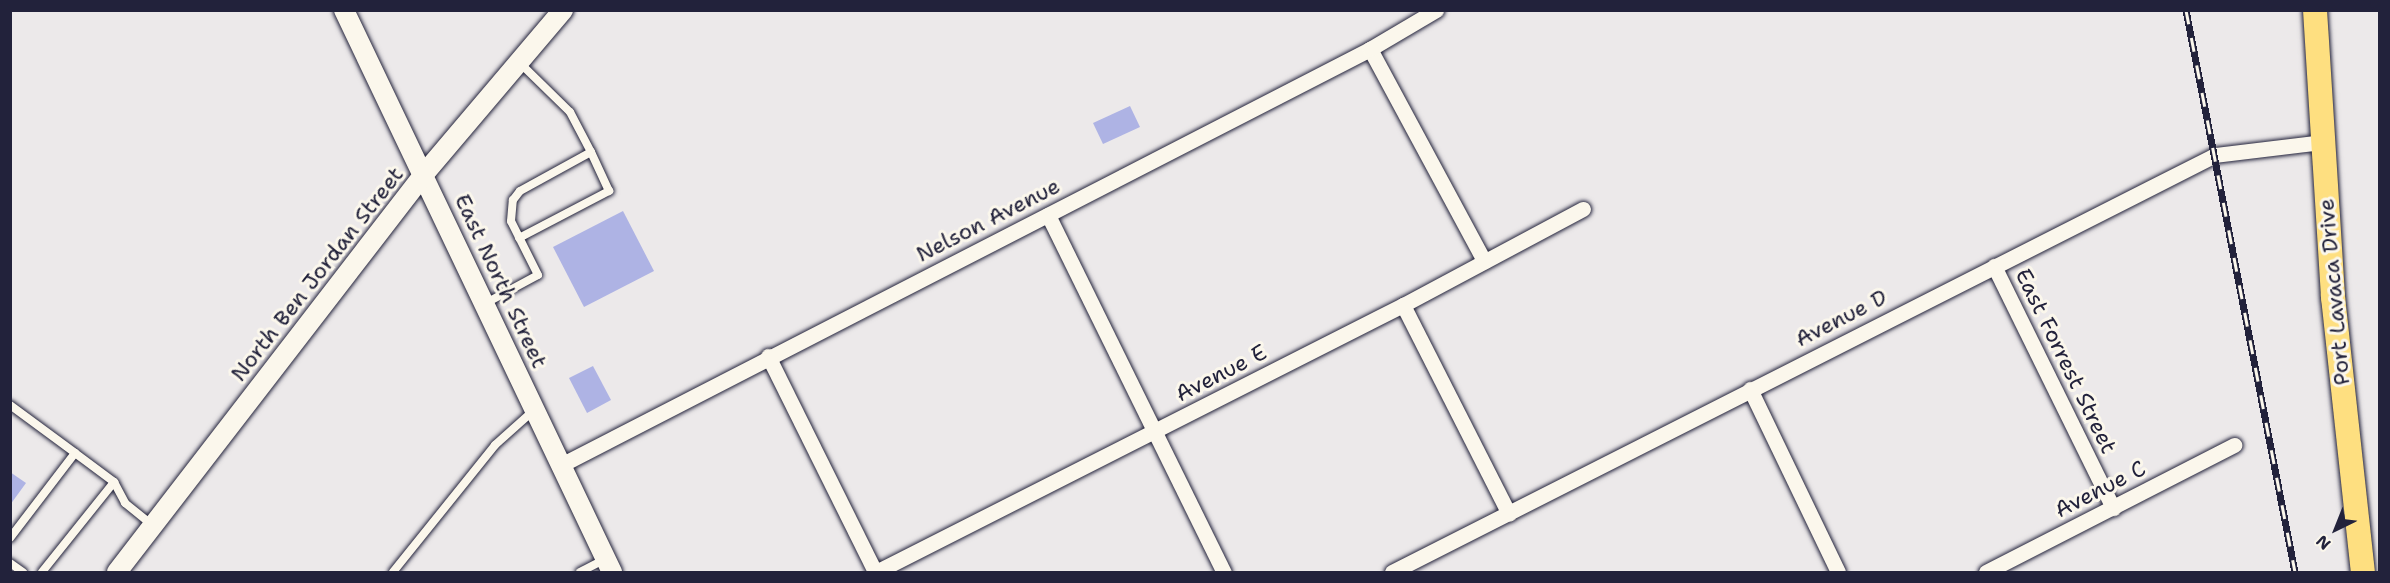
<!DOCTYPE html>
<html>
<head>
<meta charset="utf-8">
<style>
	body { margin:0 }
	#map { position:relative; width:2390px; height:583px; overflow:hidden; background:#ece9ea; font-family:"Shantell Sans",sans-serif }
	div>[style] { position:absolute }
	.building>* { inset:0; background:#aeb3e4 }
	.roads { filter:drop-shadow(0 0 2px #22223b) drop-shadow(0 0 2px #22223b) }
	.service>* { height:8px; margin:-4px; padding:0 4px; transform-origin:4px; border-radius:4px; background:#fbf7ec }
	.minor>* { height:15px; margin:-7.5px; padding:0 7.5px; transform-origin:7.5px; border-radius:7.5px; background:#fbf7ec }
	.tertiary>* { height:20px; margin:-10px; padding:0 10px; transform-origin:10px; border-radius:10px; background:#fbf7ec }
	.primary>* { height:24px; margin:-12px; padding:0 12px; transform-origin:12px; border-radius:12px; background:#fedf80 }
	.rail>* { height:7px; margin-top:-3.5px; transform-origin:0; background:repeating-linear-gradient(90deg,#fbf7ec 0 14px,#22223b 0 28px); box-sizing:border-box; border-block:2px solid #22223b }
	span { translate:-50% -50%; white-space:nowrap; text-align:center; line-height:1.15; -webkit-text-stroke:6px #fbf7ec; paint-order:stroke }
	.street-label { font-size:22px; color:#22223b }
	.frame { position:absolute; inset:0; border:12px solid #22223b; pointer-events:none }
	.north { position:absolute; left:2306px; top:499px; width:60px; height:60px; -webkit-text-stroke:4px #fbf7ec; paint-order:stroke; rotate:223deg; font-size:16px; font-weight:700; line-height:24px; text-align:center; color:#22223b }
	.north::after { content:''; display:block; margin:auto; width:21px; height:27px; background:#22223b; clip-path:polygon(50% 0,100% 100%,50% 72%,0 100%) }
</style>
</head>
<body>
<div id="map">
	<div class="building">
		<div style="clip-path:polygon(1130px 106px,1140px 127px,1103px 144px,1093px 123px)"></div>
		<div style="clip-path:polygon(623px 211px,654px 271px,584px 307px,553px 247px)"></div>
		<div style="clip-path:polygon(593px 366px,611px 400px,587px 413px,569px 378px)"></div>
		<div style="clip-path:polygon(10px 472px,26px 483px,10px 505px)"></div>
	</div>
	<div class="roads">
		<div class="service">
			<div style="left:519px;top:238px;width:102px;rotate:-27.6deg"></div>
			<div style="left:609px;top:191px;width:43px;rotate:-114.8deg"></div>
			<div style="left:486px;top:303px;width:59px;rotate:-28.3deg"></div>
			<div style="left:538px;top:275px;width:60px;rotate:-116.6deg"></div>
			<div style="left:511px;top:221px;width:21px;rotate:-85deg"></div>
			<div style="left:513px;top:200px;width:11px;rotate:-52deg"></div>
			<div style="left:520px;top:191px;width:81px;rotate:-28.8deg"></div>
			<div style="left:591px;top:152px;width:45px;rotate:-117.7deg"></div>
			<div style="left:570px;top:112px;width:71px;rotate:-135.6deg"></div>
			<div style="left:10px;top:405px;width:81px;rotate:36.4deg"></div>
			<div style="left:75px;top:453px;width:107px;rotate:127.4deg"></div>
			<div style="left:75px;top:453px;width:49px;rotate:36.6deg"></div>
			<div style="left:114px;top:482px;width:24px;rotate:62deg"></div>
			<div style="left:125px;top:503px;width:36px;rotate:39deg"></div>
			<div style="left:10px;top:563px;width:16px;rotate:35deg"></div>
			<div style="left:42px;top:572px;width:115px;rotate:-51.3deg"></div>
			<div style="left:393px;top:572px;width:163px;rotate:-51.2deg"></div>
			<div style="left:495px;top:445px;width:51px;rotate:-41.8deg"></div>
			<div style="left:580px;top:572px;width:27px;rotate:-27deg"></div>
		</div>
		<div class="minor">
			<div style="left:1370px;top:49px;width:241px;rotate:61.7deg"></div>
			<div style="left:1048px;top:215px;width:398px;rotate:63.8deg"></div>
			<div style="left:1994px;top:266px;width:270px;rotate:63.8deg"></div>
			<div style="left:1403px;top:305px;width:234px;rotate:63.1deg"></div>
			<div style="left:768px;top:356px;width:241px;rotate:63.6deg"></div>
			<div style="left:1750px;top:389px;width:203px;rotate:64.3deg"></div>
			<div style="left:559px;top:466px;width:912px;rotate:-27.21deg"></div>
			<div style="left:1370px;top:49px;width:77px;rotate:-30.6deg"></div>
			<div style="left:876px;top:572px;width:591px;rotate:-26.87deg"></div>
			<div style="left:1403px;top:305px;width:204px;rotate:-28.1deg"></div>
			<div style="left:1392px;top:572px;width:923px;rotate:-26.87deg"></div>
			<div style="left:2215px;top:155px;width:108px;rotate:-6.9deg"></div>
			<div style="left:1986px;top:572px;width:279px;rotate:-27.1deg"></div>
		</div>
		<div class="tertiary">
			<div style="left:344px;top:10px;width:623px;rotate:64.51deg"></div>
			<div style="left:117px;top:572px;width:503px;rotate:-52.35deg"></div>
			<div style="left:424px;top:174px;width:215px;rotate:-49.7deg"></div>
		</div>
		<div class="primary">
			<div style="left:2315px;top:10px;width:288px;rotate:86.4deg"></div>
			<div style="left:2333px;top:297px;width:277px;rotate:83.8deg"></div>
		</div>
	</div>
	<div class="rail">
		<div style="left:2186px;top:10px;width:572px;rotate:79.02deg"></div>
	</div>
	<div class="street-label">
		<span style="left:988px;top:220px;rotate:-27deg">Nelson Avenue</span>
		<span style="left:317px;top:274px;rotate:-52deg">North Ben Jordan Street</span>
		<span style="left:501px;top:281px;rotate:65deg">East North Street</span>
		<span style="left:2334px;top:292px;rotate:-95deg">Port Lavaca Drive</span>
		<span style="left:1841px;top:318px;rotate:-27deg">Avenue D</span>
		<span style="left:2066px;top:361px;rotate:64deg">East Forrest Street</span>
		<span style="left:1221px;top:373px;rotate:-27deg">Avenue E</span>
		<span style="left:2100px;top:489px;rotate:-27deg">Avenue C</span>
	</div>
	<div class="frame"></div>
	<div class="north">N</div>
</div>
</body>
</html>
